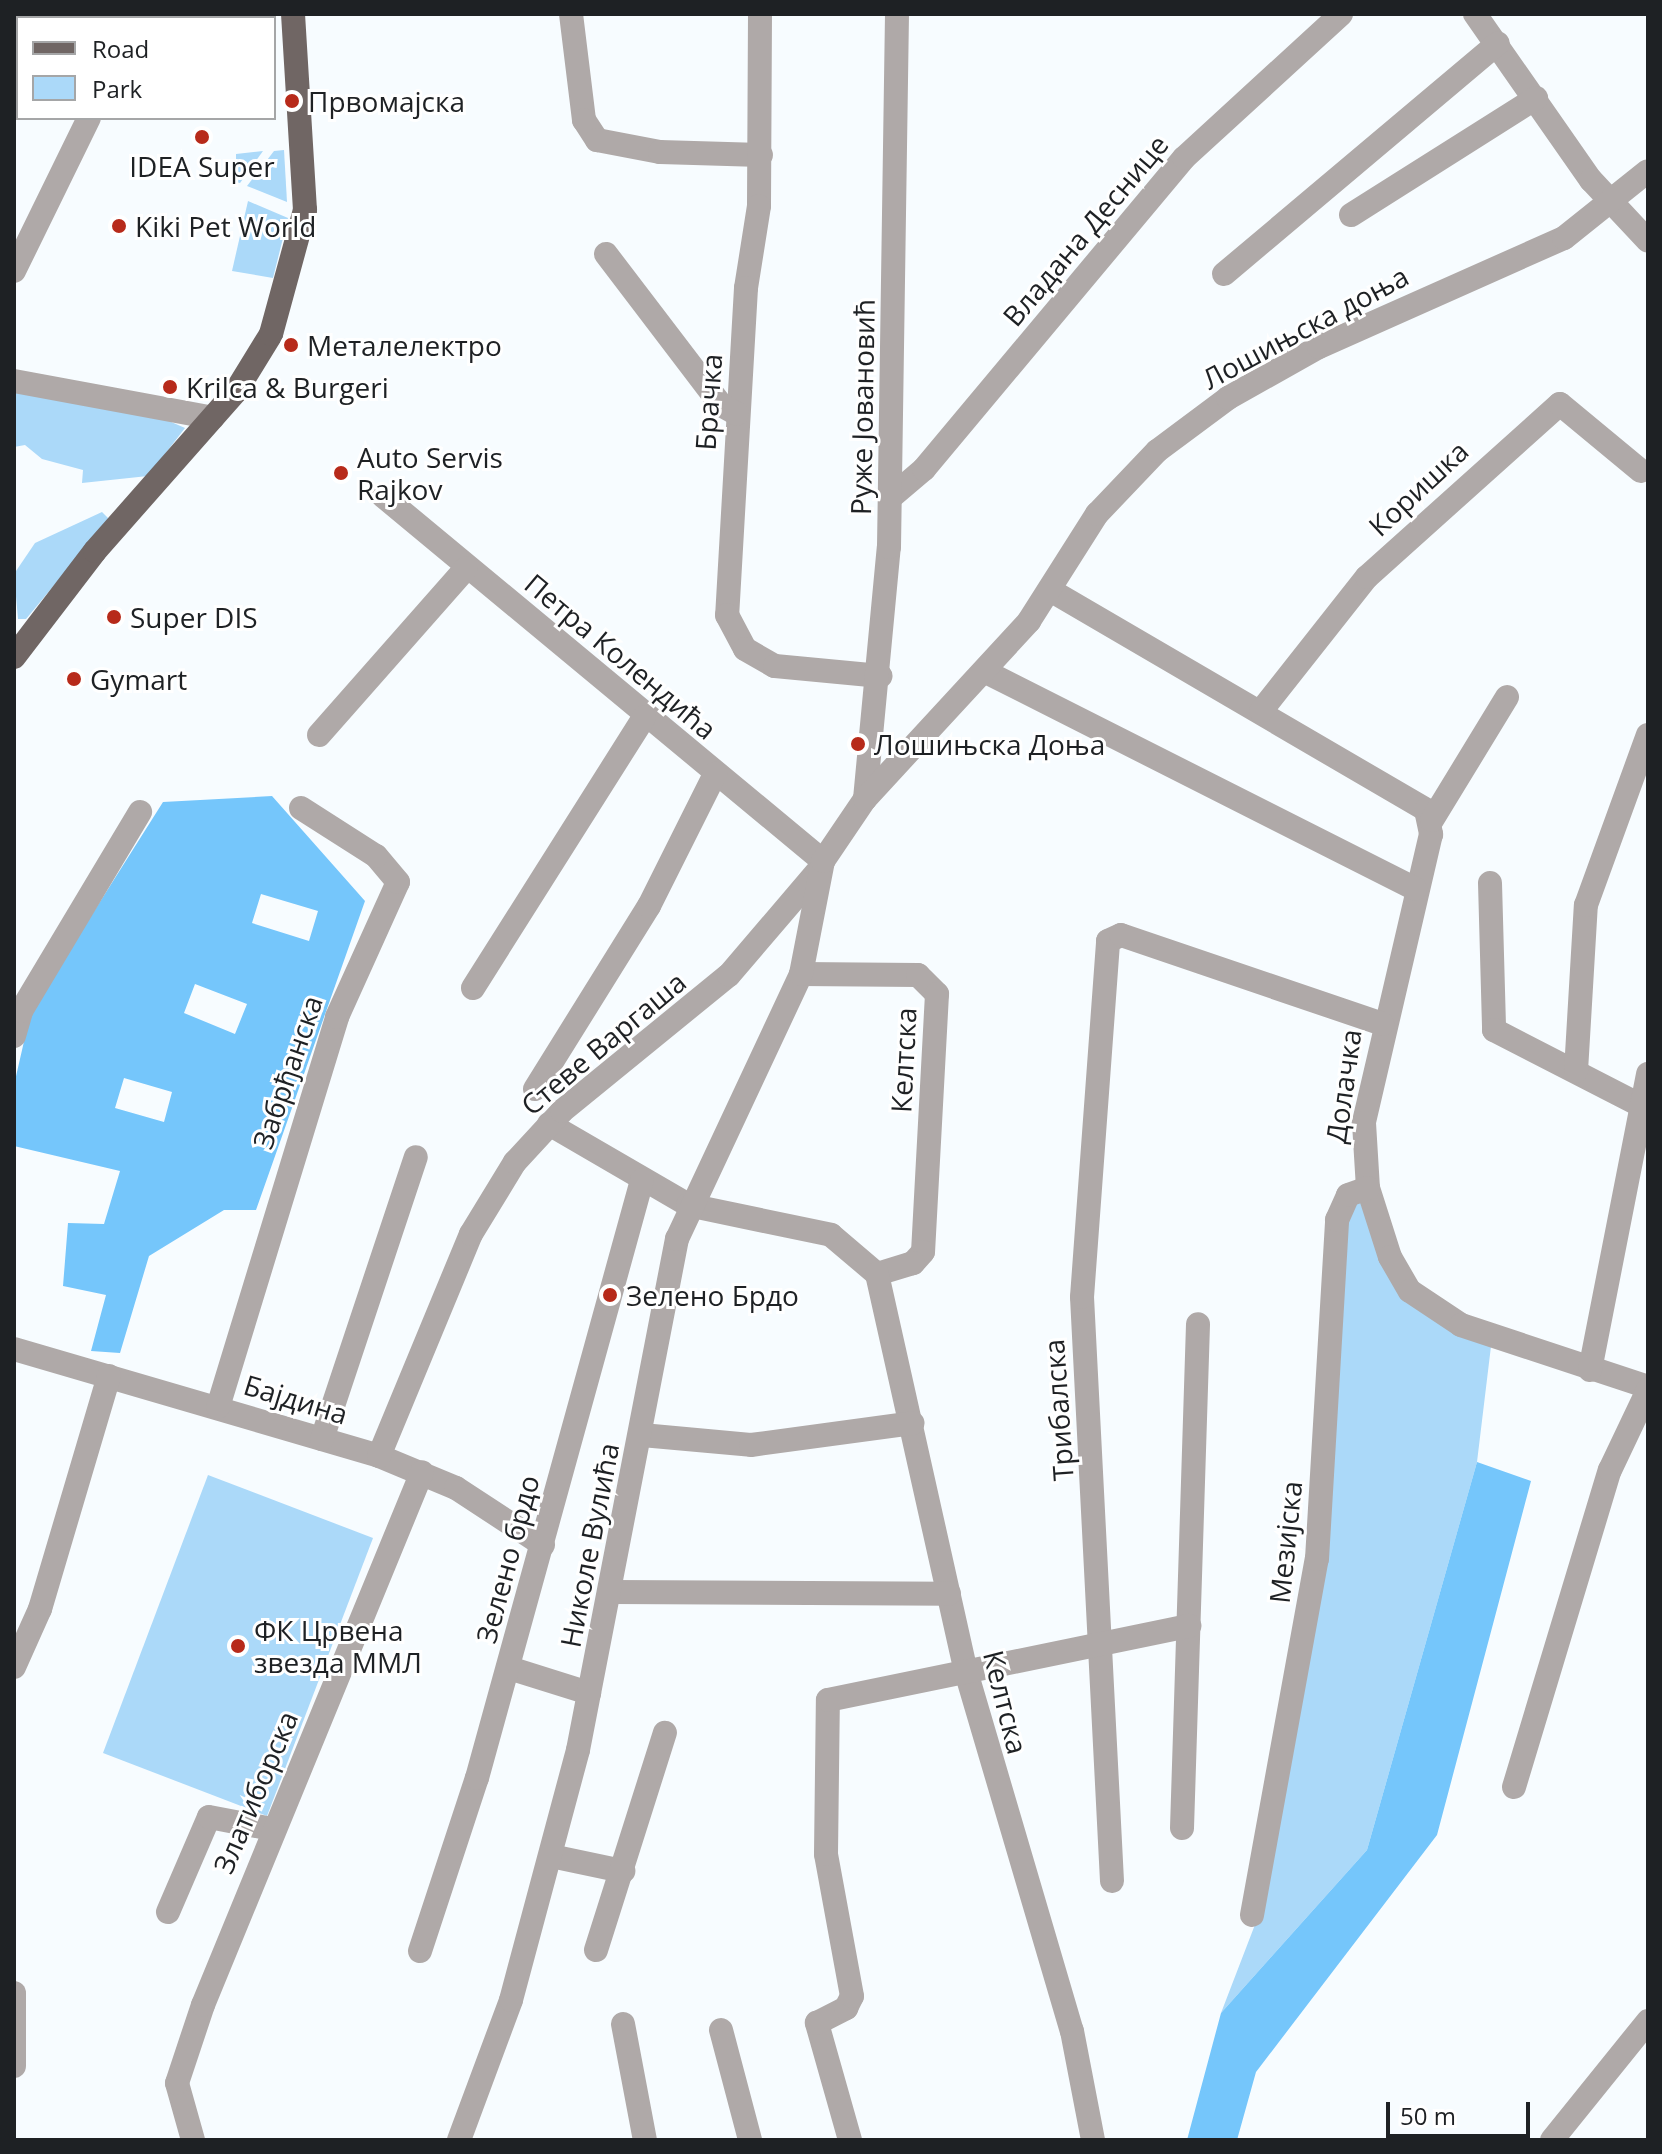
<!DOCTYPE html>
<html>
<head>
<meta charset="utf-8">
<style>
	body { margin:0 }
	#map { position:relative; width:1662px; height:2154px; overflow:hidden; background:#f7fcff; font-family:"Open Sans",sans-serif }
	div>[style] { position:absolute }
	.green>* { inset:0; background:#abd9f9 }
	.forest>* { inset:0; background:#75c6fb }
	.minor>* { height:24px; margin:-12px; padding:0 12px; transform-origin:12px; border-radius:12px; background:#afa9a8 }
	.major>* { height:24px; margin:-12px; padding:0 12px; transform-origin:12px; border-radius:12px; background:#706664 }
	.dots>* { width:22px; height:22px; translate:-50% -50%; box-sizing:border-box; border:4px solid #fff; border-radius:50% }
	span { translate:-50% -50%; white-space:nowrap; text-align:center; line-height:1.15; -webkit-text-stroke:6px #fff; paint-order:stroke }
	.poi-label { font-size:28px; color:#1e2124 }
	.left { translate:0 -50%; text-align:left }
	.street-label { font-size:28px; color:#1e2124 }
	.frame { position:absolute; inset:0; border:16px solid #1e2124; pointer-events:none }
	.legend { position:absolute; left:16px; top:16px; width:260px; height:104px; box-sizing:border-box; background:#fff; border:2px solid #a5a6a7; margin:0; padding:10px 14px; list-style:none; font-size:24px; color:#1e2124 }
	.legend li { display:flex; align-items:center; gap:16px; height:40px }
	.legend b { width:40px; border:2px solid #a5a6a7 }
	.scale { position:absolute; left:1386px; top:2102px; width:144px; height:36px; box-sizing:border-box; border:4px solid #1e2124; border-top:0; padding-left:10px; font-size:24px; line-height:28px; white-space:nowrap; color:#1e2124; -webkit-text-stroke:6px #fff; paint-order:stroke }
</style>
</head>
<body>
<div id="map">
	<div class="green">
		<div style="clip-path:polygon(284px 150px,287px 202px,247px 186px,274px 151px)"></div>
		<div style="clip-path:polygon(263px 151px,240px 183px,236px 182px,236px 154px)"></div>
		<div style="clip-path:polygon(248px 201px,288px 218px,273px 278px,232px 271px)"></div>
		<div style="clip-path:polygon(14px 391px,153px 414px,185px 428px,148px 476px,82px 483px,83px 470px,42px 459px,25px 445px,14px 447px)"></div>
		<div style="clip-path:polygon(102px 512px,109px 519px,26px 619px,18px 619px,14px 574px,35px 543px)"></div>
		<div style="clip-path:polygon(1368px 1188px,1404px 1283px,1492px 1338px,1477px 1462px,1367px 1850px,1221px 2013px,1256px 1922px,1310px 1607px,1341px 1205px)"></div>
		<div style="clip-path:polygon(208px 1475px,373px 1538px,267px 1816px,103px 1753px)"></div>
	</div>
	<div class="forest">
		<div style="clip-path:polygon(evenodd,272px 796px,365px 901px,256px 1210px,224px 1210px,149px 1256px,120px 1353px,91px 1351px,106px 1295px,63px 1286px,68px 1223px,104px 1224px,120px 1171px,14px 1146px,14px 1085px,31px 1011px,163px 802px,272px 796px,261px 894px,318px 911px,309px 941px,252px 923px,261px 894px,272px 796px,195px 984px,247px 1004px,235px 1034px,184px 1013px,195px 984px,272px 796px,124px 1078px,172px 1092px,164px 1122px,115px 1108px,124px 1078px)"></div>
		<div style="clip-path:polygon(1477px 1462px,1531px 1481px,1437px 1835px,1256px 2072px,1237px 2140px,1187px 2140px,1221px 2013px,1367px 1850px)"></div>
	</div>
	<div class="minor">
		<div style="left:571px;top:14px;width:107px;rotate:83deg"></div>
		<div style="left:584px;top:120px;width:24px;rotate:57deg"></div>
		<div style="left:597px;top:140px;width:64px;rotate:10.8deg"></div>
		<div style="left:660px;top:152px;width:101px;rotate:1.7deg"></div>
		<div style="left:760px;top:14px;width:192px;rotate:90.3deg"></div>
		<div style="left:759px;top:206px;width:83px;rotate:99deg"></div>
		<div style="left:746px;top:288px;width:328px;rotate:93.3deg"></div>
		<div style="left:727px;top:615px;width:38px;rotate:62deg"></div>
		<div style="left:745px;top:649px;width:34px;rotate:30deg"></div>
		<div style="left:775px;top:666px;width:106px;rotate:5.4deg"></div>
		<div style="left:1475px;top:14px;width:203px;rotate:55.1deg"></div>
		<div style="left:1591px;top:180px;width:83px;rotate:46.9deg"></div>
		<div style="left:14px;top:26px;width:6px;rotate:51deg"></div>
		<div style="left:1351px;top:215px;width:219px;rotate:-32.3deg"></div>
		<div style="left:606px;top:254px;width:190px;rotate:52.7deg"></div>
		<div style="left:721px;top:405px;width:18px;rotate:29deg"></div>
		<div style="left:14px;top:271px;width:170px;rotate:-63.9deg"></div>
		<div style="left:1224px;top:274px;width:358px;rotate:-40.1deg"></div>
		<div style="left:14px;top:381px;width:202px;rotate:10.5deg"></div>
		<div style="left:383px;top:496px;width:572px;rotate:39.68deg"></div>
		<div style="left:890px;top:498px;width:45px;rotate:-40.5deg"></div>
		<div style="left:924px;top:469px;width:405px;rotate:-50.1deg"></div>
		<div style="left:1184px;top:158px;width:213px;rotate:-42.5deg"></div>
		<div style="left:1050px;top:590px;width:436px;rotate:30.3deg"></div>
		<div style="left:1426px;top:810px;width:25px;rotate:78deg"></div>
		<div style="left:1431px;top:834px;width:297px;rotate:103.1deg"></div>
		<div style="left:1364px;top:1123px;width:65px;rotate:86.5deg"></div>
		<div style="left:1368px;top:1188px;width:72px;rotate:72.3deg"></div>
		<div style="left:1390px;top:1257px;width:39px;rotate:60deg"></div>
		<div style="left:1410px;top:1291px;width:61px;rotate:33.7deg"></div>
		<div style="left:1461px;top:1325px;width:197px;rotate:18.3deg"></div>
		<div style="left:984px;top:671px;width:483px;rotate:26.8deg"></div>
		<div style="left:1261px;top:711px;width:171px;rotate:-51.7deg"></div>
		<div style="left:1367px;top:577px;width:259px;rotate:-41.9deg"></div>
		<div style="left:1560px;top:404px;width:105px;rotate:39.6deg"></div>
		<div style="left:319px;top:735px;width:222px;rotate:-48.6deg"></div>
		<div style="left:865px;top:799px;width:253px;rotate:-84.6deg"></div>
		<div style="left:889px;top:547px;width:533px;rotate:-89.14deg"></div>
		<div style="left:1432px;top:820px;width:144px;rotate:-58.6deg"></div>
		<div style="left:1490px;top:883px;width:147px;rotate:88.4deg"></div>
		<div style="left:1494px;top:1030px;width:173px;rotate:27.2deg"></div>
		<div style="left:801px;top:974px;width:117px;rotate:0.5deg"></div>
		<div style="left:918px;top:975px;width:27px;rotate:45deg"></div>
		<div style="left:937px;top:994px;width:258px;rotate:93.1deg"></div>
		<div style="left:923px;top:1252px;width:15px;rotate:132deg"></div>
		<div style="left:913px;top:1263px;width:38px;rotate:163deg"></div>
		<div style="left:473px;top:988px;width:320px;rotate:-57.7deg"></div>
		<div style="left:14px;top:1036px;width:26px;rotate:-74deg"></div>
		<div style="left:21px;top:1011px;width:232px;rotate:-59.1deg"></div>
		<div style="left:1576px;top:1071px;width:166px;rotate:-86.6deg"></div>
		<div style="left:1586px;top:905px;width:181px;rotate:-70deg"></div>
		<div style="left:535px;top:1089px;width:216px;rotate:-58.1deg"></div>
		<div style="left:649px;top:906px;width:148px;rotate:-63.4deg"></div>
		<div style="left:549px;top:1124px;width:161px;rotate:30.2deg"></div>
		<div style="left:688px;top:1205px;width:146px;rotate:11.8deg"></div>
		<div style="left:831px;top:1235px;width:60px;rotate:40.3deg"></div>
		<div style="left:877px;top:1274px;width:411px;rotate:77.4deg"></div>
		<div style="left:967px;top:1675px;width:371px;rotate:73.6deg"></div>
		<div style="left:1072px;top:2031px;width:111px;rotate:79.1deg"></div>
		<div style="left:14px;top:1349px;width:380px;rotate:16.3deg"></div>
		<div style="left:379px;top:1456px;width:83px;rotate:22.6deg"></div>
		<div style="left:456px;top:1488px;width:104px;rotate:33.2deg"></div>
		<div style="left:1590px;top:1370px;width:302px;rotate:-78.9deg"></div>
		<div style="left:218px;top:1407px;width:408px;rotate:-73deg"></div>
		<div style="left:337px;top:1017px;width:148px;rotate:-65.7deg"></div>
		<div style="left:398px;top:882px;width:34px;rotate:-130deg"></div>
		<div style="left:376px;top:856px;width:89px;rotate:-147.4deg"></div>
		<div style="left:642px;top:1435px;width:109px;rotate:5.2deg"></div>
		<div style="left:751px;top:1445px;width:163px;rotate:-7.7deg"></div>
		<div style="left:322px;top:1439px;width:297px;rotate:-71.6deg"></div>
		<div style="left:379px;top:1456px;width:240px;rotate:-67.5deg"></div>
		<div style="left:471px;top:1234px;width:84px;rotate:-58.6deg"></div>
		<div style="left:515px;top:1162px;width:69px;rotate:-47.3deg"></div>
		<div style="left:562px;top:1111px;width:215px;rotate:-39.2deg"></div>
		<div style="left:729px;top:975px;width:135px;rotate:-49.5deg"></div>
		<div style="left:613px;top:1592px;width:336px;rotate:0.3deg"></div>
		<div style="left:14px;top:1667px;width:64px;rotate:-65.9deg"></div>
		<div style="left:40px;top:1609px;width:243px;rotate:-73.5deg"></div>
		<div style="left:509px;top:1668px;width:84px;rotate:17.4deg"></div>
		<div style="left:1514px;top:1787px;width:331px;rotate:-73.2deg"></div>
		<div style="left:1610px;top:1470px;width:89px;rotate:-64.6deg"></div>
		<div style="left:1182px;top:1828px;width:504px;rotate:-88.18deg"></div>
		<div style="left:551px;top:1856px;width:74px;rotate:11.8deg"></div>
		<div style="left:1112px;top:1881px;width:585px;rotate:-92.94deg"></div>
		<div style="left:1082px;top:1297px;width:357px;rotate:-85.8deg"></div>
		<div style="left:1108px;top:941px;width:14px;rotate:-25deg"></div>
		<div style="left:1121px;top:935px;width:276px;rotate:18.8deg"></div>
		<div style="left:168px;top:1912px;width:103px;rotate:-66.7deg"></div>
		<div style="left:209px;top:1817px;width:64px;rotate:10.8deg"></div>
		<div style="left:1252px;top:1915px;width:362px;rotate:-79.7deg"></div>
		<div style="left:1317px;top:1559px;width:340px;rotate:-86.6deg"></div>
		<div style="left:1337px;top:1220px;width:27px;rotate:-66deg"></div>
		<div style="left:1348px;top:1195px;width:21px;rotate:-19deg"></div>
		<div style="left:596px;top:1950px;width:228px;rotate:-72.4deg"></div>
		<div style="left:420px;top:1951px;width:182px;rotate:-71.8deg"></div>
		<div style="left:477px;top:1778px;width:620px;rotate:-74.57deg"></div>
		<div style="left:14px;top:1993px;width:73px;rotate:90deg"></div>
		<div style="left:623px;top:2024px;width:118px;rotate:79.3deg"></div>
		<div style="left:721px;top:2030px;width:114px;rotate:75.2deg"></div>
		<div style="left:193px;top:2140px;width:59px;rotate:-105.7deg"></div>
		<div style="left:177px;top:2083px;width:82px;rotate:-71.6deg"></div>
		<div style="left:203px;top:2005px;width:576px;rotate:-67.66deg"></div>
		<div style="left:459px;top:2140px;width:149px;rotate:-69.6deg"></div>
		<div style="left:511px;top:2000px;width:259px;rotate:-75deg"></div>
		<div style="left:578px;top:1750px;width:521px;rotate:-79.04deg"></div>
		<div style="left:677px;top:1239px;width:293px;rotate:-64.9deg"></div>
		<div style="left:801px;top:974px;width:115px;rotate:-79deg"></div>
		<div style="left:823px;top:861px;width:75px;rotate:-55.9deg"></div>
		<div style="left:865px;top:799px;width:242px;rotate:-47.3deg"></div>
		<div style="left:1029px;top:621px;width:127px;rotate:-57.6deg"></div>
		<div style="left:1097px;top:514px;width:87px;rotate:-46.4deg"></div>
		<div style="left:1157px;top:451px;width:89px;rotate:-36.7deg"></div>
		<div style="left:1228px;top:398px;width:104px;rotate:-29.3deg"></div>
		<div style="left:1319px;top:347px;width:268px;rotate:-24deg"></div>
		<div style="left:1564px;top:238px;width:107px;rotate:-38.6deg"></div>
		<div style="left:850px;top:2140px;width:122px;rotate:-105.8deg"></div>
		<div style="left:817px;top:2023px;width:33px;rotate:-27deg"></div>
		<div style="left:846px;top:2008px;width:13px;rotate:-63deg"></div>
		<div style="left:852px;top:1996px;width:144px;rotate:-100.4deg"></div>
		<div style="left:826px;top:1854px;width:154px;rotate:-89.3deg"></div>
		<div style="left:828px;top:1700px;width:369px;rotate:-11.6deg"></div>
		<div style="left:1552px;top:2140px;width:153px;rotate:-51.1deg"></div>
	</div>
	<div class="major">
		<div style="left:14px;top:657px;width:133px;rotate:-52.6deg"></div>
		<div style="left:95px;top:551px;width:213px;rotate:-48.6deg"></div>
		<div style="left:236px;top:391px;width:67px;rotate:-58.4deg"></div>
		<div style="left:271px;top:334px;width:129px;rotate:-74.7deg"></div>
		<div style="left:305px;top:210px;width:196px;rotate:-93.5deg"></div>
	</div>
	<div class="dots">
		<div style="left:292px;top:101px;background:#b72a1a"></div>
		<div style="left:202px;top:137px;background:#b72a1a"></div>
		<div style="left:119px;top:226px;background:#b72a1a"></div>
		<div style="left:291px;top:345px;background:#b72a1a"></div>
		<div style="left:170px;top:387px;background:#b72a1a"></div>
		<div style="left:341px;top:473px;background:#b72a1a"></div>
		<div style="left:114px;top:617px;background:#b72a1a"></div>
		<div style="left:74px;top:679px;background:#b72a1a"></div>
		<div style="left:858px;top:744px;background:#b72a1a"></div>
		<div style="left:610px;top:1295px;background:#b72a1a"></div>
		<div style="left:238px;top:1646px;background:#b72a1a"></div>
	</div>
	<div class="poi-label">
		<span class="left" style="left:308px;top:101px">Првомајска</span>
		<span style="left:202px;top:166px">IDEA Super</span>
		<span class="left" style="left:135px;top:226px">Kiki Pet World</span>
		<span class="left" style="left:307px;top:345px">Металелектро</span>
		<span class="left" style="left:186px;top:387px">Krilca &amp; Burgeri</span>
		<span class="left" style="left:357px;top:473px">Auto Servis<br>Rajkov</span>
		<span class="left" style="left:130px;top:617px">Super DIS</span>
		<span class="left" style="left:90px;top:679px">Gymart</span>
		<span class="left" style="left:874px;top:744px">Лошињска Доња</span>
		<span class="left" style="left:626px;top:1295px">Зелено Брдо</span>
		<span class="left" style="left:254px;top:1646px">ФК Црвена<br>звезда ММЛ</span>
	</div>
	<div class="street-label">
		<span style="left:1085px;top:230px;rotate:-50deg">Владана Деснице</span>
		<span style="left:1305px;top:327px;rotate:-28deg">Лошињска доња</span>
		<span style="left:708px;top:402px;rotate:-86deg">Брачка</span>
		<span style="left:862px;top:407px;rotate:-89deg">Руже Јовановић</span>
		<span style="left:1418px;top:488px;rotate:-43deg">Коришка</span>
		<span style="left:621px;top:656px;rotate:40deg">Петра Колендића</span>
		<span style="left:603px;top:1043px;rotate:-40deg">Стеве Варгаша</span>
		<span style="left:903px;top:1060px;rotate:-87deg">Келтска</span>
		<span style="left:287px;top:1072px;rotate:-71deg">Забрђанска</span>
		<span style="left:1343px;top:1086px;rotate:-82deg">Долачка</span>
		<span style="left:296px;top:1399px;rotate:17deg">Бајдина</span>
		<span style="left:1058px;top:1410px;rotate:-94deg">Трибалска</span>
		<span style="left:1285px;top:1542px;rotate:-84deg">Мезијска</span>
		<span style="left:589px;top:1545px;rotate:-79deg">Николе Вулића</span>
		<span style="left:507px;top:1559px;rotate:-75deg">Зелено брдо</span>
		<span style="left:1006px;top:1702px;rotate:76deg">Келтска</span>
		<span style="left:255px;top:1792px;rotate:-67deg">Златиборска</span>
	</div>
	<div class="frame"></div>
	<ul class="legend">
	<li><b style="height:10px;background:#706664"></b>Road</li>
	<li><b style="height:22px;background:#abd9f9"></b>Park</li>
	</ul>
	<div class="scale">50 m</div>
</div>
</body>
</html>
